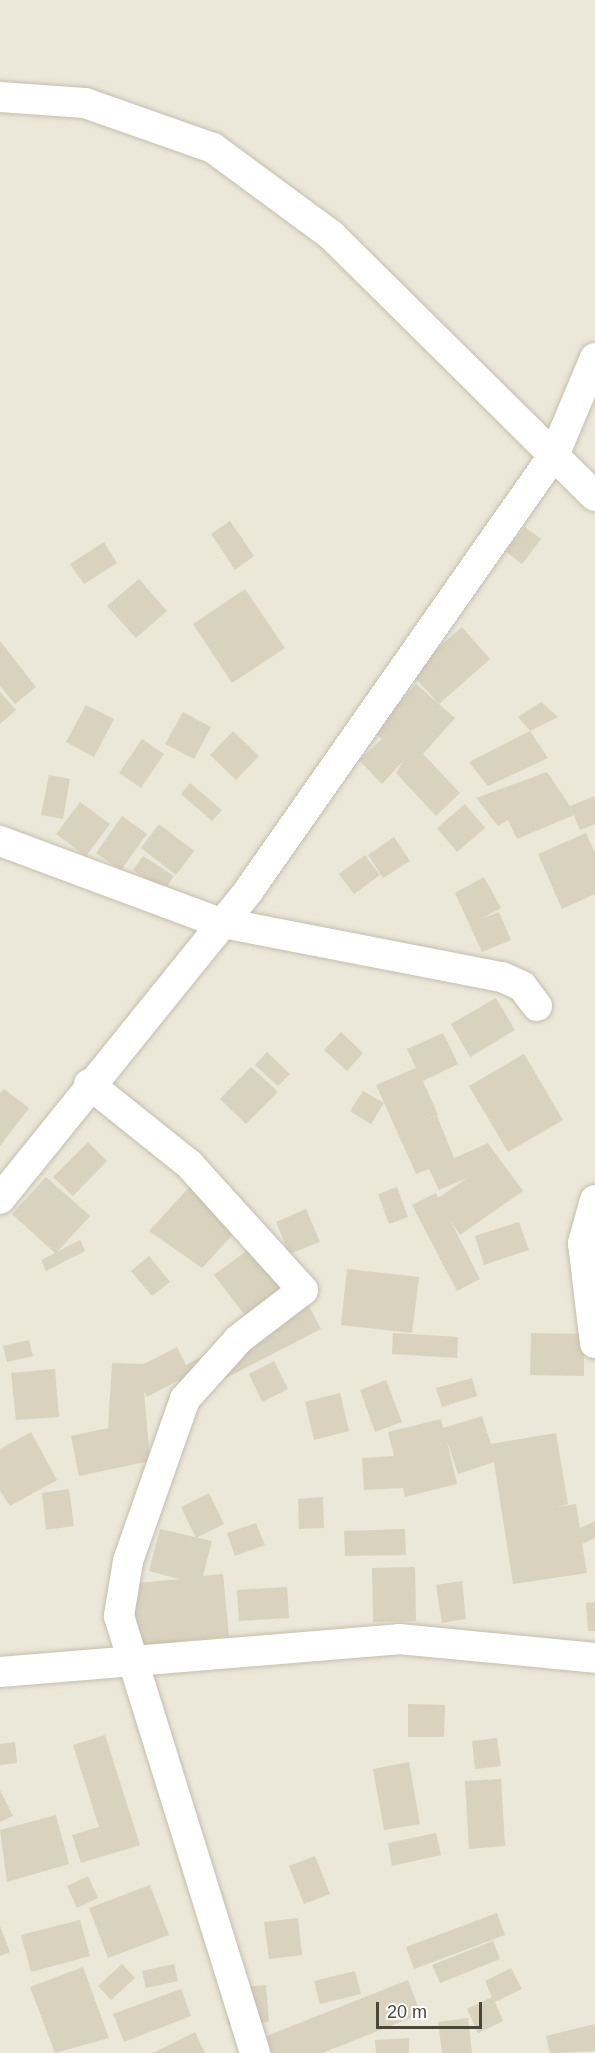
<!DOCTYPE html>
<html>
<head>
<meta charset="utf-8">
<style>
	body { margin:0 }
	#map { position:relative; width:595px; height:2053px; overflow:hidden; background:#f6f4eb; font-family:Helvetica,sans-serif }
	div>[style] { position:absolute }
	.residential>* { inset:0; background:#ebe7d9 }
	.building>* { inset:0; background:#d9d2bf }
	.roads { filter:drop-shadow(0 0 2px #c3beac) drop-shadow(0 0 2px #c3beac) }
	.street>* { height:30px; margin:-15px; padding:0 15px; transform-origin:15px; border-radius:15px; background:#fff }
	span { translate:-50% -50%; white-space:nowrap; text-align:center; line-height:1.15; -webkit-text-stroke:5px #fff; paint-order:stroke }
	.scale { position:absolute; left:376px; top:2002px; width:106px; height:27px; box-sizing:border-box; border:3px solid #4b4638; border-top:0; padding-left:8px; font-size:18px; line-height:21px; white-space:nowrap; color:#4b4638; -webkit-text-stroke:4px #fff; paint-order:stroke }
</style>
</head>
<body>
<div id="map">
	<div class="residential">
		<div style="clip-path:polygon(0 0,595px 0,595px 2053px,0 2053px)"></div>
	</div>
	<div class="building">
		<div style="clip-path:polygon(230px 521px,254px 556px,235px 570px,211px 534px)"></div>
		<div style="clip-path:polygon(525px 527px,541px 539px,522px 564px,505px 551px)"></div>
		<div style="clip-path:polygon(104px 542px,117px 563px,84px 584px,70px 564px)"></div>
		<div style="clip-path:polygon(139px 579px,167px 611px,136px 638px,107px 606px)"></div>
		<div style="clip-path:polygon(245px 589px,285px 648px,232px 683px,193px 624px)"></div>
		<div style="clip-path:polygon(462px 627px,490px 659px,439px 704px,410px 672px)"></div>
		<div style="clip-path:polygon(0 641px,36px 687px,15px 704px,0 686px)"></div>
		<div style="clip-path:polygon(416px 684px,455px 718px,423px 754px,460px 793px,436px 816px,396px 773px,404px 760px,382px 784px,359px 760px,382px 739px,373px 732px)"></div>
		<div style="clip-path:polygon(0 692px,16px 710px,0 724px)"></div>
		<div style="clip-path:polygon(541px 702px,558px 717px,530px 731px,518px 717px)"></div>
		<div style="clip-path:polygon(86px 705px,114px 719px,94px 757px,66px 742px)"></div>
		<div style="clip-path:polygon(183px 712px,211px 727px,194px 759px,165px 744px)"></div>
		<div style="clip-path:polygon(233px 731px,259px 756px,236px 780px,210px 755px)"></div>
		<div style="clip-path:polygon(530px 731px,548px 758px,488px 786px,469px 762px)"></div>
		<div style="clip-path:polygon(142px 739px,164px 754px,141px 788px,119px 773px)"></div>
		<div style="clip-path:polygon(547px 772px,570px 806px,595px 796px,595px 824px,580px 830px,574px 815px,517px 839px,508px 820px,498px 826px,476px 798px)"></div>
		<div style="clip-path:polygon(49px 775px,70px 779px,63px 819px,41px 815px)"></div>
		<div style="clip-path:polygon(190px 783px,222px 810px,212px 821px,181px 794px)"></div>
		<div style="clip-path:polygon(80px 802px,110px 824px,86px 856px,56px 834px)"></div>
		<div style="clip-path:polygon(465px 804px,485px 828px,457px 852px,437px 828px)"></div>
		<div style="clip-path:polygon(122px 816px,147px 834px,121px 870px,96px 853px)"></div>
		<div style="clip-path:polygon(159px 824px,194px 851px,176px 875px,141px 848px)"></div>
		<div style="clip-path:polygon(586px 833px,595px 853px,595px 894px,562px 909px,538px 854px)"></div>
		<div style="clip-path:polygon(394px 837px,410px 861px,383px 878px,368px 855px)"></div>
		<div style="clip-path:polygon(365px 855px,380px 875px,354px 894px,339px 874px)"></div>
		<div style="clip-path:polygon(143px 856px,174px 876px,164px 891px,133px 870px)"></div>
		<div style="clip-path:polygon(484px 877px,501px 908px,481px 919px,499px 912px,511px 940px,482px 952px,455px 893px)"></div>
		<div style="clip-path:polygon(496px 998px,515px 1030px,470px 1057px,451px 1024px)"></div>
		<div style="clip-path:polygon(341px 1032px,363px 1053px,347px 1071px,324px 1050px)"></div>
		<div style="clip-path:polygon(443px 1033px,458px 1064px,423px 1081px,438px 1115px,422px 1122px,437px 1116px,454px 1158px,488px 1143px,523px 1191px,460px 1235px,450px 1220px,480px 1279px,457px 1291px,412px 1205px,436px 1193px,438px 1198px,467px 1178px,439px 1190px,429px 1169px,416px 1174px,376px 1085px,416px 1068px,407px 1049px)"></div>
		<div style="clip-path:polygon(267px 1052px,290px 1074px,278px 1086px,255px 1065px)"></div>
		<div style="clip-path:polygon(524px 1054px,563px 1120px,508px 1152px,469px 1086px)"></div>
		<div style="clip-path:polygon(251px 1067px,278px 1092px,246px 1124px,220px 1099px)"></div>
		<div style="clip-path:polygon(4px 1089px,29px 1108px,0 1146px,0 1093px)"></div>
		<div style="clip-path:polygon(363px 1091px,384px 1103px,371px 1124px,350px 1111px)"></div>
		<div style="clip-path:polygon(88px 1142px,107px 1161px,73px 1196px,53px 1177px)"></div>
		<div style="clip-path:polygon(46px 1177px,90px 1216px,57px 1252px,80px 1240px,85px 1251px,46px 1271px,41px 1260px,55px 1253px,12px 1214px)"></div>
		<div style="clip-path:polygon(194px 1182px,236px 1231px,202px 1268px,149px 1231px)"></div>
		<div style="clip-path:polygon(397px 1187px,408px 1217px,389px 1224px,378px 1194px)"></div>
		<div style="clip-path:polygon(306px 1209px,320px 1242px,289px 1254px,276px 1222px)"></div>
		<div style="clip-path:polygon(519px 1222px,529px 1250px,484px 1265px,475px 1236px)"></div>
		<div style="clip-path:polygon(253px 1246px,286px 1289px,247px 1318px,214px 1275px)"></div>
		<div style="clip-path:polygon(149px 1256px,170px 1282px,152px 1296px,131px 1271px)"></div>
		<div style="clip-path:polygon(347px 1269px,419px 1277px,412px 1333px,341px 1325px)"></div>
		<div style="clip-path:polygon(306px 1300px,321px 1329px,185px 1399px,179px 1380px,147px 1397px,144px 1391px,150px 1461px,79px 1476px,71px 1436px,108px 1428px,112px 1363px,144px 1364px,177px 1347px,186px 1365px)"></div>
		<div style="clip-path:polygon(393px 1333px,458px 1337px,457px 1358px,392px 1354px)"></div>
		<div style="clip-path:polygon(531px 1333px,584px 1334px,584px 1376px,530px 1375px)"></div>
		<div style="clip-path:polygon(29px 1340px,33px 1356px,7px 1362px,3px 1346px)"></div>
		<div style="clip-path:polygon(274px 1361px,288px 1389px,262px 1402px,249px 1374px)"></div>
		<div style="clip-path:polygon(55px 1369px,59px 1417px,16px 1420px,11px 1373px)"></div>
		<div style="clip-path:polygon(472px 1378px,477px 1396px,442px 1407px,436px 1388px)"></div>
		<div style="clip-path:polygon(386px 1380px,402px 1422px,375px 1432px,360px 1390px)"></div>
		<div style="clip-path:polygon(340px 1393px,349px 1431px,314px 1440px,305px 1402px)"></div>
		<div style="clip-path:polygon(482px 1416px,491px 1444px,556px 1433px,568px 1504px,557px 1507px,576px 1504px,580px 1528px,595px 1521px,595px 1538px,582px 1544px,587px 1573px,513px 1584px,494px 1462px,458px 1474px,447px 1441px,457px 1484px,405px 1497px,403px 1488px,364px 1490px,362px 1458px,394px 1456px,388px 1432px,441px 1419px,443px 1428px)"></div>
		<div style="clip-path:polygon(31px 1432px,57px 1480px,10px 1506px,0 1491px,0 1449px)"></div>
		<div style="clip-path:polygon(69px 1489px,74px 1526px,46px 1530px,42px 1493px)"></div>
		<div style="clip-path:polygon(209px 1493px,224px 1524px,196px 1538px,181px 1507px)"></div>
		<div style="clip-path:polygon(323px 1497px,324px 1528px,299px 1529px,298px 1499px)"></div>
		<div style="clip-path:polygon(256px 1523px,265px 1545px,235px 1556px,227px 1533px)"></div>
		<div style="clip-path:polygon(160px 1529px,212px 1541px,203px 1576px,223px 1574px,229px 1636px,136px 1646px,129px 1584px,179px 1579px,149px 1571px)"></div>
		<div style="clip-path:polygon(405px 1529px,406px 1555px,345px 1556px,344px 1531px)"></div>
		<div style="clip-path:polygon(415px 1567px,416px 1621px,373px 1622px,372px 1568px)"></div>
		<div style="clip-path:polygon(462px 1581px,466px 1619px,442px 1623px,436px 1585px)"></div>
		<div style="clip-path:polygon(287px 1587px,289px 1618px,239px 1621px,237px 1590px)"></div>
		<div style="clip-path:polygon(595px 1602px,595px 1631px,588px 1631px,586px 1603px)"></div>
		<div style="clip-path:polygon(408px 1704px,445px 1705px,444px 1737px,408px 1737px)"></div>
		<div style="clip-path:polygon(105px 1735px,140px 1845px,81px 1863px,72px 1835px,99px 1827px,73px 1745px)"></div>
		<div style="clip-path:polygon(497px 1738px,501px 1766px,475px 1769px,472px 1741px)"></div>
		<div style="clip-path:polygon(15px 1742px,17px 1763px,0 1765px,0 1744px)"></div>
		<div style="clip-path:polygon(409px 1762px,420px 1824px,384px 1830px,373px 1769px)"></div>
		<div style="clip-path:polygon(501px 1779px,505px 1846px,469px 1849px,465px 1781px)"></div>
		<div style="clip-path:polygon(0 1790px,13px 1816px,0 1822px)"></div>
		<div style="clip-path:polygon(56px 1815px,69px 1864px,7px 1882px,0 1830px)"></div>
		<div style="clip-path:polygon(436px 1833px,441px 1855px,392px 1866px,388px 1843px)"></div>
		<div style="clip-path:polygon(315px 1856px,330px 1894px,304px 1904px,289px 1866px)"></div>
		<div style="clip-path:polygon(88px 1876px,98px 1898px,77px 1908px,67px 1886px)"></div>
		<div style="clip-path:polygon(150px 1885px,169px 1935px,108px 1958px,89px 1908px)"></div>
		<div style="clip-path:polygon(497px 1913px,505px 1935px,414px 1969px,406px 1947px)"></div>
		<div style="clip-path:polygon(298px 1918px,302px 1955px,269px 1959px,264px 1922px)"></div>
		<div style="clip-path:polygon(80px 1920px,90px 1956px,31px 1972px,21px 1935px)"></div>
		<div style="clip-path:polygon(0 1926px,10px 1952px,0 1956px)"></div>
		<div style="clip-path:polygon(493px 1941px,500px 1959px,440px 1983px,432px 1965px)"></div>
		<div style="clip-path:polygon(122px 1964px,135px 1978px,111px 2000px,98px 1986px)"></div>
		<div style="clip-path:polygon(174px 1964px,178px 1981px,146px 1988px,142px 1971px)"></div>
		<div style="clip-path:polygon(83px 1967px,109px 2038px,55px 2053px,30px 1987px)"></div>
		<div style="clip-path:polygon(511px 1968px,522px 1989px,495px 2002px,503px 2021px,478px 2033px,467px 2009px,492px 1997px,485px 1981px)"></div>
		<div style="clip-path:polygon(355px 1971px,361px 1994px,320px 2004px,314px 1981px)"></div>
		<div style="clip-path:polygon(408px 1980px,421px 2014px,322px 2053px,242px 2053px,239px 2047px)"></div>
		<div style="clip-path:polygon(266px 1985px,269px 2022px,228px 2025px,225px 1988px)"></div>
		<div style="clip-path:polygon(181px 1989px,191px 2016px,124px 2042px,113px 2014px)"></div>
		<div style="clip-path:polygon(468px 2018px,472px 2053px,442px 2053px,438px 2022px)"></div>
		<div style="clip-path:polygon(595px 2024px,595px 2051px,550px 2053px,546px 2036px)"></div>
		<div style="clip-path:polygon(195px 2032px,205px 2053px,153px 2053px)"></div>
		<div style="clip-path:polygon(409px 2038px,409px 2053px,376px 2053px,375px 2040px)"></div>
	</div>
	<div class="roads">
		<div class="street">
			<div style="left:0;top:97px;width:85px;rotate:4deg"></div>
			<div style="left:85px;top:103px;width:136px;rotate:19.4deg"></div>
			<div style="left:213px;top:148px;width:147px;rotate:36.4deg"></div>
			<div style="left:331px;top:235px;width:371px;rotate:44.7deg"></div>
			<div style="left:0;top:841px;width:233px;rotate:20.4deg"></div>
			<div style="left:218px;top:922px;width:289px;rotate:11deg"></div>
			<div style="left:502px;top:977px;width:22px;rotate:24deg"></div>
			<div style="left:522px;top:986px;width:25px;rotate:53deg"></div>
			<div style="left:89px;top:1084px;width:128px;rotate:38.7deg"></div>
			<div style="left:189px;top:1164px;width:170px;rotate:47.9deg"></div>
			<div style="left:303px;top:1290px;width:81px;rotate:142.6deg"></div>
			<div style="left:239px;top:1339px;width:81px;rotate:132deg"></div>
			<div style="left:185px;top:1399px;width:172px;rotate:109.4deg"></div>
			<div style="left:128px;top:1561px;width:56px;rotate:99.3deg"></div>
			<div style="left:119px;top:1616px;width:458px;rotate:72.7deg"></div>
			<div style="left:0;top:1199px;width:397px;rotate:-51.1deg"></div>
			<div style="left:249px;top:890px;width:533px;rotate:-55deg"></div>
			<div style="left:555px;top:453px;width:103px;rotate:-67.2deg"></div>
			<div style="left:595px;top:1200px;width:45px;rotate:105.6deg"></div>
			<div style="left:583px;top:1243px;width:101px;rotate:83.2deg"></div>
			<div style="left:0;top:1672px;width:400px;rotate:-4.7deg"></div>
			<div style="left:399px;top:1639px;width:197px;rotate:5.5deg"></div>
		</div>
	</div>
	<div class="scale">20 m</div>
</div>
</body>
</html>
